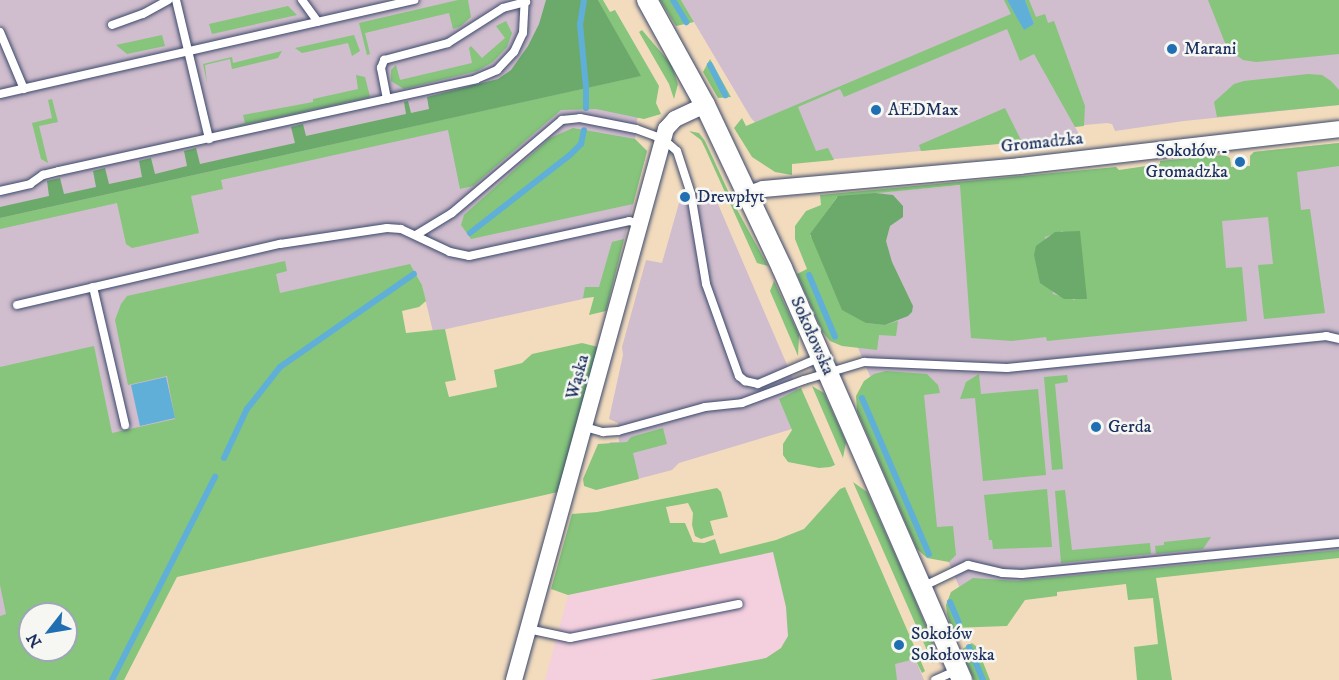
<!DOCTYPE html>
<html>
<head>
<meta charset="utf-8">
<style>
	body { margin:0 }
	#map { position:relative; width:1339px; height:680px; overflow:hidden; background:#f3dcbe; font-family:"IM FELL DW Pica",serif }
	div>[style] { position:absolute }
	.built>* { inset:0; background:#f4cfdd }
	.industrial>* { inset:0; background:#d0bdcd }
	.green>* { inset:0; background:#86c57b }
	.forest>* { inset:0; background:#6caa6b }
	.water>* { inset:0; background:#5fafd9 }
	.stream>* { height:6px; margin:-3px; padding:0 3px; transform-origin:3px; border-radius:3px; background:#5fafd9 }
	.roads { filter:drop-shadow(0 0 2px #3b496c) drop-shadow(0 0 2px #3b496c) }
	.service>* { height:8px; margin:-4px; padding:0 4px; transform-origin:4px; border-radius:4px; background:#fff }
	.minor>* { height:16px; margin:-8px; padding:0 8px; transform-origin:8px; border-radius:8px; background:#fff }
	.tertiary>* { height:20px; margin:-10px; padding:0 10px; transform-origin:10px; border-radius:10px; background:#fff }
	.dots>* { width:16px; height:16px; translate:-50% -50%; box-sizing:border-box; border:3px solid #f6f6f2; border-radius:50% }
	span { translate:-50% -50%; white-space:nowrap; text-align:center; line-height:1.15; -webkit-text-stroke:5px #f6f6f2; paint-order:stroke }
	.poi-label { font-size:18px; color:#1b2f5e }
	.left { translate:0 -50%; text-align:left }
	.right { translate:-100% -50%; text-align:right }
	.street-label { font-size:18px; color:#1b2f5e }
	.north { position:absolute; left:18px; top:602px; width:60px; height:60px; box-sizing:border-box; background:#f6f6f2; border:2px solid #9ea6b7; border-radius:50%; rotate:239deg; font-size:16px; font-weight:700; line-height:24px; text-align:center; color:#1b2f5e }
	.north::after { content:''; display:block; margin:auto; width:21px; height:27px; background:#1f6fb2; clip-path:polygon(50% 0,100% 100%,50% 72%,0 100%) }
</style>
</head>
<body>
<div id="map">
	<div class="built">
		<div style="clip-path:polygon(859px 533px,915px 659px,819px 680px,545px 680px,568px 595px)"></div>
	</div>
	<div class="industrial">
		<div style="clip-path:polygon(evenodd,0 0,598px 0,641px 76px,646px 102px,637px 120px,635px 139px,647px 151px,610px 293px,433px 332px,422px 285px,411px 266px,97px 680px,0 680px,0 0,30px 614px,66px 614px,66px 650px,30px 650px,30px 614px)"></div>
		<div style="clip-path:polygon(681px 0,1339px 0,1339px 105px,1184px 121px,1115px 131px,1112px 124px,1107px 123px,1085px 125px,1075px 127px,1080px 136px,792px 163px,751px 118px)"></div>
		<div style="clip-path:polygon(1339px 143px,1339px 554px,961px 591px,842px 310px,838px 196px,1073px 175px,1176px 319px,1161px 161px,1224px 155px,1230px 158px,1231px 167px,1250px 166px,1250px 156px,1254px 152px)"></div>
		<div style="clip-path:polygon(712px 190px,812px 423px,679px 463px,672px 470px,596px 490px,610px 442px,619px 442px,618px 423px,609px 419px,623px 355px,622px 347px,646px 260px,662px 263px,681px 196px)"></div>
		<div style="clip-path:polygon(915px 659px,924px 680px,819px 680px)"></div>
	</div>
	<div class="green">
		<div style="clip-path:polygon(458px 0,468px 0,471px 17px,461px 26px,453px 29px,449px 13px,365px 33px,370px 54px,367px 55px,359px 23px)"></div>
		<div style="clip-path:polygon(598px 0,603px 0,610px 12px,615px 10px,659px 86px,656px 103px,661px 114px,644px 119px,596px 109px,561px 110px,473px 186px,460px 189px,448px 130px,221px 180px,223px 189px,191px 196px,199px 233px,132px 248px,126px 244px,117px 203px,0 229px,0 218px,640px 76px)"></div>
		<div style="clip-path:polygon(660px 0,681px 0,694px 22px,676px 26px)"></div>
		<div style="clip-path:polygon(1004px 0,1007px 0,1024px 29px,1034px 24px,1025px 0,1029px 0,1036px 17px,1045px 14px,1048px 23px,1054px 21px,1085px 106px,1084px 126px,1075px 127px,1034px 54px,1020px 61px,1007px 29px,844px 97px,840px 89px,798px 107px,816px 151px,828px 148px,834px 160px,792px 164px,792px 175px,775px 172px,752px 157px,734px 128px,742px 118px,746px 126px,1011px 14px)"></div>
		<div style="clip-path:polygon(1208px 0,1339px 0,1339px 54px,1256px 62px,1243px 60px,1227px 48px)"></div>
		<div style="clip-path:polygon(288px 6px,297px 15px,212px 34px,209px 24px)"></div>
		<div style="clip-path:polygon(506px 21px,512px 33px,507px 47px,493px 62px,477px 71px,404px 89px,391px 81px,391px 70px,396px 65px,400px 80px,472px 63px,469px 48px,471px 46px,482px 58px,505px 38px,496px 26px)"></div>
		<div style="clip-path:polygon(642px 30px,671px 64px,678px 84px,674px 99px,669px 84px,639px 32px)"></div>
		<div style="clip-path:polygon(162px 35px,165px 46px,127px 54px,116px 45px)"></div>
		<div style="clip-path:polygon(354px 35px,360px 51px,352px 56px,348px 43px,302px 53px,295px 48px)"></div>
		<div style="clip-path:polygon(282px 51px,278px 58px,232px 69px,230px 59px,205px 65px,207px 83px,203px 64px,232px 57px,233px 63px)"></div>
		<div style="clip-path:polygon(710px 59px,731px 97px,718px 98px,703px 72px)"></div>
		<div style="clip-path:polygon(1308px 74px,1322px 75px,1331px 81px,1339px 90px,1339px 105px,1217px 117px,1214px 102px,1234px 84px,1244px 81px)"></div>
		<div style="clip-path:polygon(356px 75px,365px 77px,370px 97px,220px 130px,245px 123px,243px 115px,313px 102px,313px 99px,358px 89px)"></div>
		<div style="clip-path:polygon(52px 99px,58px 122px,39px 126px,48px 163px,41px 159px,32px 123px,52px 118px,48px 100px)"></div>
		<div style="clip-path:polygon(1005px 108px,1022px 142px,921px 151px,919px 145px)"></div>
		<div style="clip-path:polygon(573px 128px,635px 139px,647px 151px,633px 204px,471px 239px,461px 225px,464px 215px,550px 138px)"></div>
		<div style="clip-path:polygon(689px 131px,699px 133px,705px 141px,735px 206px,768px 266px,757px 263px,705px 148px,701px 140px)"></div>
		<div style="clip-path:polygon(evenodd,1339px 143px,1339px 166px,1297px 172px,1301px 210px,1310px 209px,1325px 313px,1264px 319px,1258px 265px,1273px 264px,1268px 217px,1222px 221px,1226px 268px,1242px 267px,1247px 321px,1047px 341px,1046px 337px,1012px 341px,971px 338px,960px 185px,837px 197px,810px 235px,866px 323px,885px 325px,898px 321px,896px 336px,879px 335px,877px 350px,842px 346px,830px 341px,822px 331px,797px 274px,807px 269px,795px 239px,795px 226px,806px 211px,821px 205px,820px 195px,1116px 167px,1119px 170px,1160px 164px,1160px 161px,1224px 155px,1230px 158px,1231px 167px,1250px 166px,1250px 156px,1254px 152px,1339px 143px,1063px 231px,1075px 300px,1053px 294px,1045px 237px,1063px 231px)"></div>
		<div style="clip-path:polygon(624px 239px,606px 311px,589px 315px,594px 297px,583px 298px,585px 287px,599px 287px,612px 242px)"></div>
		<div style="clip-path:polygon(evenodd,285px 261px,287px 271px,276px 274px,280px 293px,410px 264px,422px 285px,426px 301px,419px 307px,402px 311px,406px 333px,445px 329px,456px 380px,445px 382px,449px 397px,497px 387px,494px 370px,522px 363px,532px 354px,582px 343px,598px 347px,558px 492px,177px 577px,124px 680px,0 680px,0 616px,6px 614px,0 585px,0 367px,94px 346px,112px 433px,175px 419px,167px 376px,128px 385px,115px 320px,121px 304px,127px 296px,285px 261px,30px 614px,66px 614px,66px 650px,30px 650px,30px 614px)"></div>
		<div style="clip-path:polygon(774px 281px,799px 335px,798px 356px,770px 291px)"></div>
		<div style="clip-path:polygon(886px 371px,927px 374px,938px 385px,940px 393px,924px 395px,937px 527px,953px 526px,956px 555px,949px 562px,927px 558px,917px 549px,857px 411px,856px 396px,864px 381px,874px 374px)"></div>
		<div style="clip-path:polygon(979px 374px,981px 394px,1038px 389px,1046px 475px,983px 481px,975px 398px,960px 399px,966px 382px)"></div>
		<div style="clip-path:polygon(1067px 375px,1068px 382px,1055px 384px,1063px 469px,1052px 470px,1044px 377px)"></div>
		<div style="clip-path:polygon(812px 386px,824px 393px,846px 442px,843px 458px)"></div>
		<div style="clip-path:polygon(801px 388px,835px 465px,830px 467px,819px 468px,788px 462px,783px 455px,783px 444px,792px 430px,779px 399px)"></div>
		<div style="clip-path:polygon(663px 428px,667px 444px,633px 453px,639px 479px,596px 490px,584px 486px,583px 479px,598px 444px,627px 442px,631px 437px)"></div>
		<div style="clip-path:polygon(853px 482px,867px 492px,906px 579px,933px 643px,933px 664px)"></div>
		<div style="clip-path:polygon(845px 487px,925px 671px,922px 673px,915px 659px,895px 664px,897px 680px,650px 680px,766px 658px,781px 648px,788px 636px,786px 607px,773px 552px,568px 595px,551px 589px,572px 514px,597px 512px,717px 488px,721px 492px,728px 517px,710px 521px,714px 535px,701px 539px,695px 536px,692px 525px,693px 513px,688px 503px,666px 507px,670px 523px,685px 523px,693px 542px,704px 543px,715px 539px,720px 554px,776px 540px,804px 529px,840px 489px)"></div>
		<div style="clip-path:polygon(1047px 489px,1052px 547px,993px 549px,992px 540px,989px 540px,984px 495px)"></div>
		<div style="clip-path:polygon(1065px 490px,1072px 550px,1150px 543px,1151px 554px,1061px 563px,1055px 491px)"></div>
		<div style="clip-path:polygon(1211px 537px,1203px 549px,1156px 554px,1155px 546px,1164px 545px,1164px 542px)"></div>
		<div style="clip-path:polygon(1339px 550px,1339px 558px,1156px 578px,1172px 680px,1137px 680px,1134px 647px,1158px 644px,1153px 598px,1128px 600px,1126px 584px,1057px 592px,1057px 596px,1025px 600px,1007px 626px,951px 628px,947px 614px,946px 605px,951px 592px,973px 578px,1017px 581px)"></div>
		<div style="clip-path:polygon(972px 643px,977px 647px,990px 680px,974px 680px,961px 650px)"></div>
	</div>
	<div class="forest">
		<div style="clip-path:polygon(546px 0,598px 0,641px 76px,0 218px,0 207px,49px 196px,47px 181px,60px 178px,64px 194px,96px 187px,93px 171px,105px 168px,109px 184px,142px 177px,139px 161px,151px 158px,155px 174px,187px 166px,184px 151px,196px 148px,200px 164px,295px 143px,291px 127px,303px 124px,306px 136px,406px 114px,404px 102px,408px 101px,411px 113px,429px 109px,427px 97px,498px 79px,511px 70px,528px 46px,539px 24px)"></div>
		<div style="clip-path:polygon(875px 193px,893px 195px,903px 206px,903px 217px,890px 226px,886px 241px,892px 262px,913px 306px,912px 312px,908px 316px,885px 325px,866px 323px,842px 310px,810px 234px,838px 196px)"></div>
		<div style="clip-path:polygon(1080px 231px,1087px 299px,1064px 299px,1040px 283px,1034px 255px,1036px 246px,1055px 232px)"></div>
	</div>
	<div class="water">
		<div style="clip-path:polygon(1007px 0,1025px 0,1034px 24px,1024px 30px)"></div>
		<div style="clip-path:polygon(166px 377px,175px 418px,140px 426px,131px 385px)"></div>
	</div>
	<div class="stream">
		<div style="left:584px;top:0;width:24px;rotate:99deg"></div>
		<div style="left:580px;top:24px;width:63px;rotate:84.6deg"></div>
		<div style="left:673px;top:0;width:26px;rotate:59deg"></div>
		<div style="left:710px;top:65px;width:34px;rotate:63deg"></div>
		<div style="left:586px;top:89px;width:19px;rotate:90deg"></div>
		<div style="left:470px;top:233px;width:127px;rotate:-38deg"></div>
		<div style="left:570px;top:155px;width:16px;rotate:-45deg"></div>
		<div style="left:581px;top:144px;width:14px;rotate:-78deg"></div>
		<div style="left:809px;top:275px;width:67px;rotate:67.2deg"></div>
		<div style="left:862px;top:398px;width:170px;rotate:66.8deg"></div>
		<div style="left:224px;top:458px;width:54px;rotate:-64.9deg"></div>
		<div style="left:247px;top:409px;width:53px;rotate:-51.8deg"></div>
		<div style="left:280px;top:367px;width:163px;rotate:-34.8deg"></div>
		<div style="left:950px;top:602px;width:23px;rotate:67deg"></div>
		<div style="left:969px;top:647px;width:36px;rotate:67deg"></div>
		<div style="left:112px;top:680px;width:228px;rotate:-63.1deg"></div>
	</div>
	<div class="roads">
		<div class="service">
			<div style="left:176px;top:0;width:143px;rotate:76.6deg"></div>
			<div style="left:302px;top:0;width:27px;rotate:54deg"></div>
			<div style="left:112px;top:25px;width:33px;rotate:-20deg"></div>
			<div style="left:143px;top:14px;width:29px;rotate:-29deg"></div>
			<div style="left:0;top:32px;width:62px;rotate:67.2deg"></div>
			<div style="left:0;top:94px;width:425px;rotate:-12.8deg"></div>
			<div style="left:387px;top:99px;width:32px;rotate:-101deg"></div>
			<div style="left:381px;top:68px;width:9px;rotate:-69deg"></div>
			<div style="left:384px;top:60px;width:66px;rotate:-14.9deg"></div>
			<div style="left:448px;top:43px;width:65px;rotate:-32.5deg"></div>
			<div style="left:503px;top:8px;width:24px;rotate:-15deg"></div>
			<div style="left:0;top:191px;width:31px;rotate:-13deg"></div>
			<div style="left:30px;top:184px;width:16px;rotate:-35deg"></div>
			<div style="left:43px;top:175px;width:16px;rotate:-14deg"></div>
			<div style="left:59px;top:171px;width:427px;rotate:-12.4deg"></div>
			<div style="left:476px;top:79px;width:23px;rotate:-23deg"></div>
			<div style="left:497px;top:70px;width:25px;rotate:-47deg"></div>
			<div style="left:514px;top:52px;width:21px;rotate:-65deg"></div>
			<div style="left:523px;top:33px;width:33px;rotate:-87deg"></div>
			<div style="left:416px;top:235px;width:42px;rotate:-31.4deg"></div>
			<div style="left:452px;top:213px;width:144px;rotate:-40.2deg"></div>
			<div style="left:562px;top:120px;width:18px;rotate:-6deg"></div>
			<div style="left:580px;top:118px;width:57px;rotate:11.1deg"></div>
			<div style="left:636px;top:129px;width:29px;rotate:20deg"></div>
			<div style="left:663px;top:139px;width:18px;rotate:41deg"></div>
			<div style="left:677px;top:151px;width:45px;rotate:72deg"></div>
			<div style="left:691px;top:194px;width:91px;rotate:80.5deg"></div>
			<div style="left:706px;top:284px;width:98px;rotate:70.3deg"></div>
			<div style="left:739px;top:376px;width:8px;rotate:40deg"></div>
			<div style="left:745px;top:381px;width:13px;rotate:13deg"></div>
			<div style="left:758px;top:384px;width:69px;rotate:-23.2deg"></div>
			<div style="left:93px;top:287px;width:142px;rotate:76.9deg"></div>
			<div style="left:17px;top:305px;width:270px;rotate:-13.1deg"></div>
			<div style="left:280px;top:244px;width:108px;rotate:-8.5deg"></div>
			<div style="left:387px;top:228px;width:14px;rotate:4deg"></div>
			<div style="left:401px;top:229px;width:54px;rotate:25.1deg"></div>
			<div style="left:450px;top:252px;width:19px;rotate:12deg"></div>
			<div style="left:469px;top:256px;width:164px;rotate:-12.3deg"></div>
			<div style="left:629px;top:221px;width:11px;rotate:15deg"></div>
			<div style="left:585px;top:427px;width:19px;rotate:16deg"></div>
			<div style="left:603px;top:432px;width:15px;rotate:-4deg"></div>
			<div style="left:618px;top:431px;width:90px;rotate:-15.4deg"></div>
			<div style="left:705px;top:407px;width:37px;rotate:-6deg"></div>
			<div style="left:742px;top:403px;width:66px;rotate:-20.4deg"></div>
			<div style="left:804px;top:380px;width:63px;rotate:-16.7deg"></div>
			<div style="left:864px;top:362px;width:143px;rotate:2.4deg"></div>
			<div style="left:1007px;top:368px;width:321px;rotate:-5.7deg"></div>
			<div style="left:1326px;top:336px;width:13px;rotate:13deg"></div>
			<div style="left:922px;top:587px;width:51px;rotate:-25.6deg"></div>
			<div style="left:968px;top:565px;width:35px;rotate:13deg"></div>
			<div style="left:1002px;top:573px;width:20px;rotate:3deg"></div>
			<div style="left:1022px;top:574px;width:319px;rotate:-5.6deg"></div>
			<div style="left:528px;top:629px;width:43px;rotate:12.1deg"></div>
			<div style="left:570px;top:638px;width:172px;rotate:-11.4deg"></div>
			<div style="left:935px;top:680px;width:24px;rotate:-24deg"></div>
		</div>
		<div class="minor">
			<div style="left:748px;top:194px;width:16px;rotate:-18deg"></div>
			<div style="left:763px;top:189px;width:258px;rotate:-5.1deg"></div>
			<div style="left:1020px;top:166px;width:321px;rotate:-6.6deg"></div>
			<div style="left:514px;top:680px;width:572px;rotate:-74.58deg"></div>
			<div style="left:666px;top:129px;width:13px;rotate:-48deg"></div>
			<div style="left:675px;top:119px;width:33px;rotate:-25deg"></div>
		</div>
		<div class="tertiary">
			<div style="left:647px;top:0;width:120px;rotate:61.1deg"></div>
			<div style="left:705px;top:105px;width:180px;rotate:64.7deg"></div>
			<div style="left:782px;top:268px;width:450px;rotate:66.4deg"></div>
		</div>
	</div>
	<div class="dots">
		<div style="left:1172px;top:49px;background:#1f6fb2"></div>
		<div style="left:876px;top:110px;background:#1f6fb2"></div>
		<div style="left:1240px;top:162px;background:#1f6fb2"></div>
		<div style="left:685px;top:197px;background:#1f6fb2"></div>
		<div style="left:1096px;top:427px;background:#1f6fb2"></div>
		<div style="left:899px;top:645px;background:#1f6fb2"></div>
	</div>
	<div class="poi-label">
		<span class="left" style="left:1184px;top:49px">Marani</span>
		<span class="left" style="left:888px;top:110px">AEDMax</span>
		<span class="right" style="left:1228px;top:162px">Sokołów -<br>Gromadzka</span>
		<span class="left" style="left:697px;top:197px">Drewpłyt</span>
		<span class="left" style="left:1108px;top:427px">Gerda</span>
		<span class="left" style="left:911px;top:645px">Sokołów<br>Sokołowska</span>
	</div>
	<div class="street-label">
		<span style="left:1042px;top:143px;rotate:-6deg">Gromadzka</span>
		<span style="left:812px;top:336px;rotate:66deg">Sokołowska</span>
		<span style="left:578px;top:377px;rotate:-75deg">Wąska</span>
	</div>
	<div class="north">N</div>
</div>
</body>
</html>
